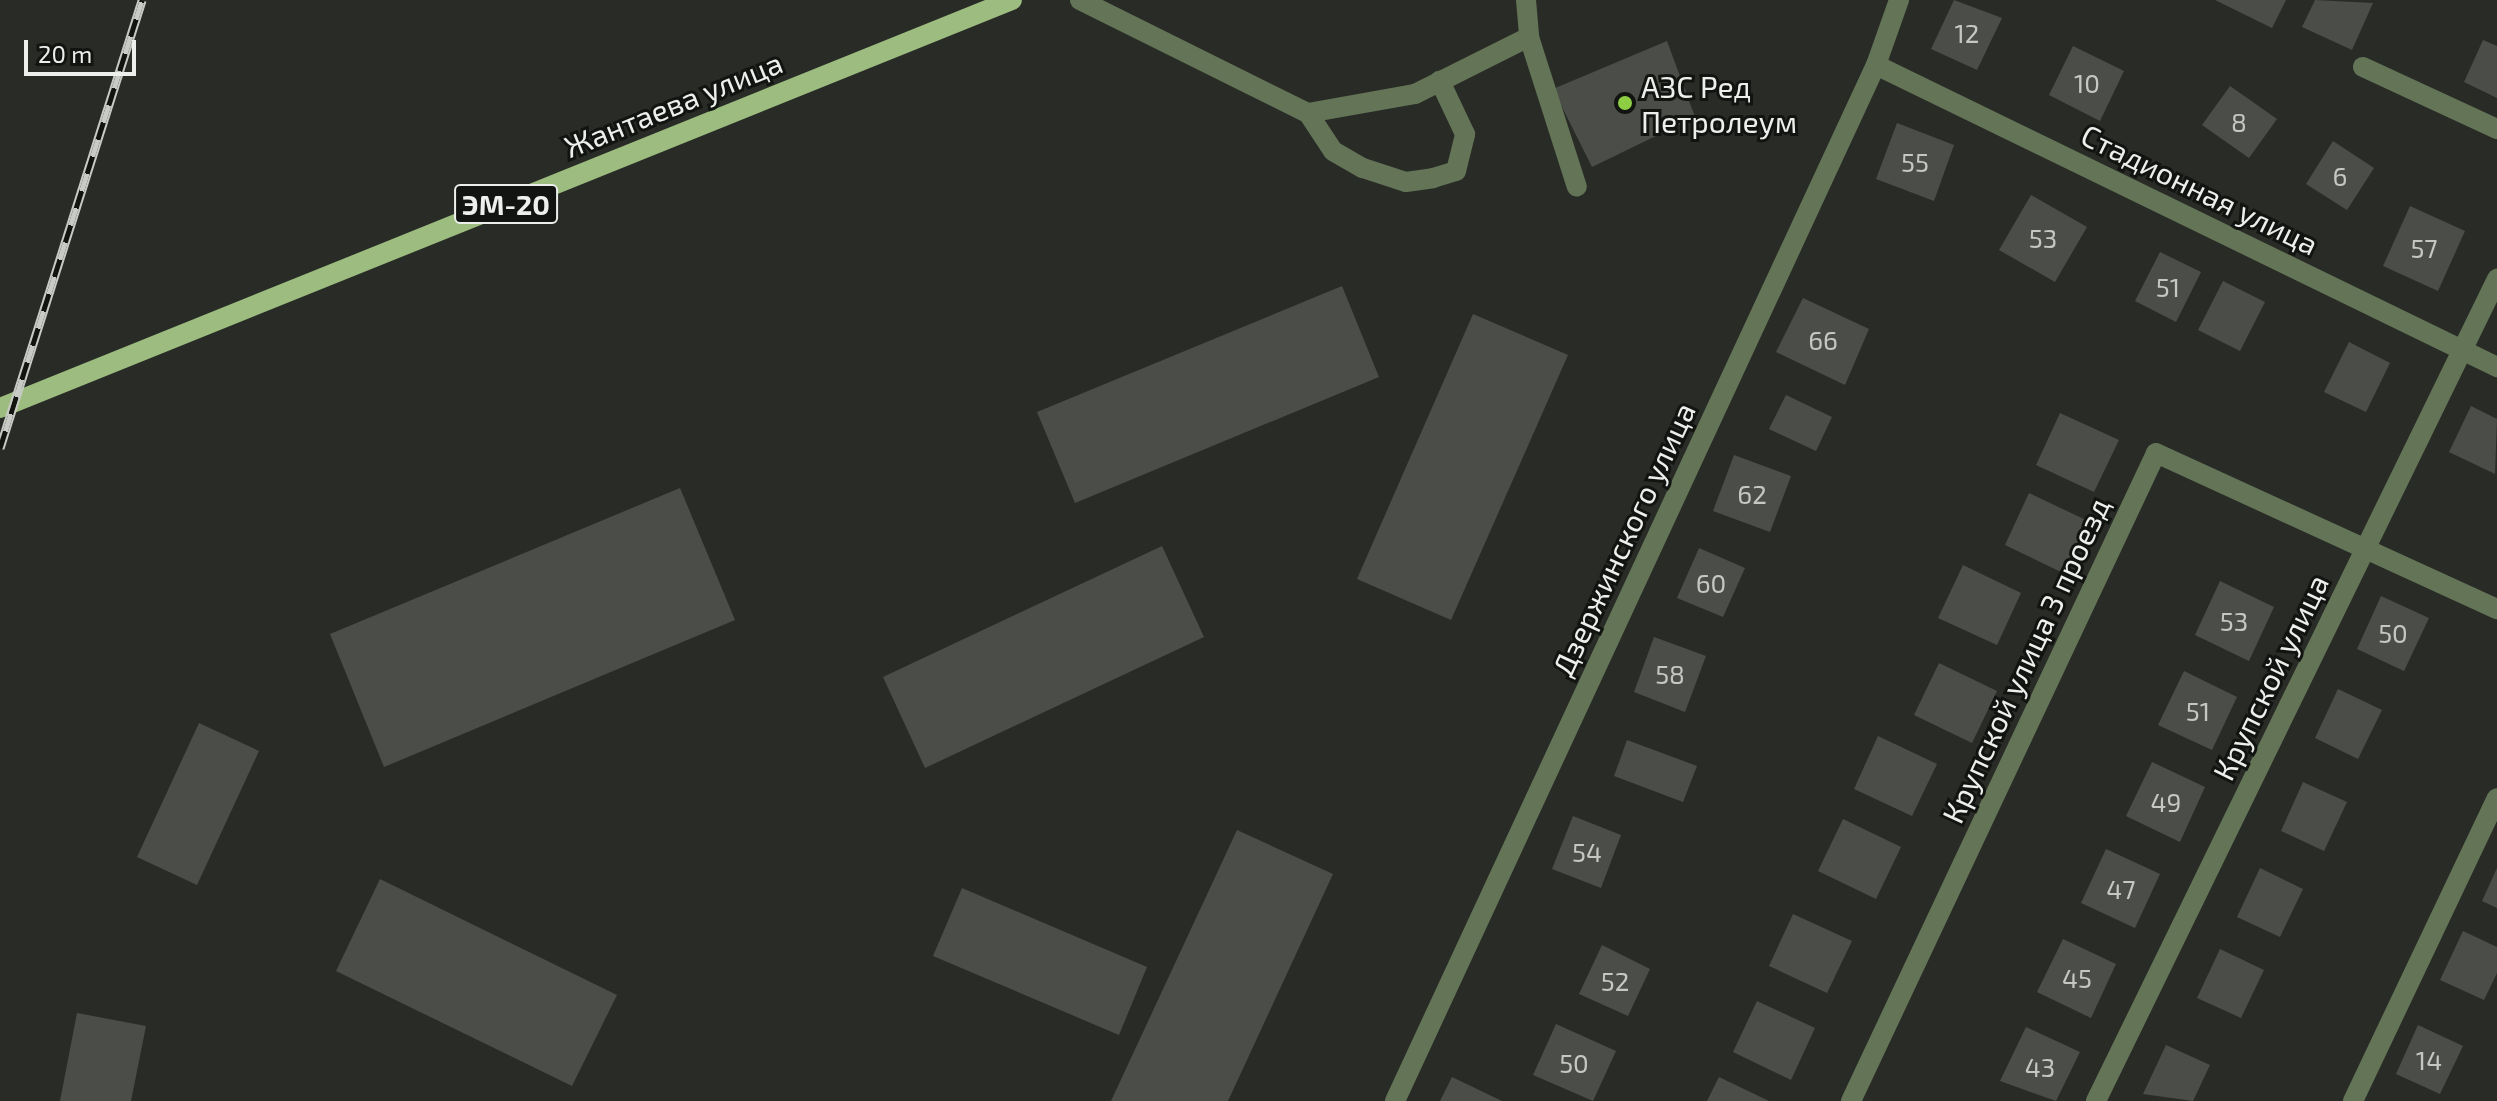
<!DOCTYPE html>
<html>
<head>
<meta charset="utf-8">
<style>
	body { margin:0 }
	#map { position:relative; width:2497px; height:1101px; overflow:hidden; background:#292c26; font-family:"Exo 2",sans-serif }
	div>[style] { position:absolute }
	.building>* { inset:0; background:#4b4e48 }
	.minor>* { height:20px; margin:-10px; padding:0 10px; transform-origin:10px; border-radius:10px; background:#647457 }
	.major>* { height:20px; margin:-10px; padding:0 10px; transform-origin:10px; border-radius:10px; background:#9dbd80 }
	.rail>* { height:9px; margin-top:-4.5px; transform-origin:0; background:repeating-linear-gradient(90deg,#121411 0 18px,#c8cac6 0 36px); box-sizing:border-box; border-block:2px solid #c8cac6 }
	.dots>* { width:22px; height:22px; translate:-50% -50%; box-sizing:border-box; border:4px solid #121411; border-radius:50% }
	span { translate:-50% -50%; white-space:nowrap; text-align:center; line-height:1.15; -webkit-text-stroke:6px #121411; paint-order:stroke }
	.number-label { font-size:26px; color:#c4c7c3 }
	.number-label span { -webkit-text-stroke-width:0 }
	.shield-label span { padding:2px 6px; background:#121411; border:2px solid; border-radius:6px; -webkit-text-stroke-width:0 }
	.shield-label { font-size:28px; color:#edefec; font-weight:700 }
	.poi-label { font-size:30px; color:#edefec }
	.left { translate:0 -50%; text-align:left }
	.street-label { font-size:30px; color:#edefec }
	.scale { position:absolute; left:24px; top:40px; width:112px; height:36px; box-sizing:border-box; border:4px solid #edefec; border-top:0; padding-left:10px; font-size:24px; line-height:28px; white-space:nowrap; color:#edefec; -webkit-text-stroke:6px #121411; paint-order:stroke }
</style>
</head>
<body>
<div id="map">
	<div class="building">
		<div style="clip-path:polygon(1954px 0,2002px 18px,1977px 70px,1931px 49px)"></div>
		<div style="clip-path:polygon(2215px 0,2286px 0,2272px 28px)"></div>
		<div style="clip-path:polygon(2315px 0,2373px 3px,2352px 50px,2302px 27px)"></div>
		<div style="clip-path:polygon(2483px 40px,2497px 46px,2497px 98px,2464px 82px)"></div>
		<div style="clip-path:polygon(1667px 41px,1695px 117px,1592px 167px,1553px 89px)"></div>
		<div style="clip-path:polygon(2073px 46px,2124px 71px,2100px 121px,2049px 95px)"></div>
		<div style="clip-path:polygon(2230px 86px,2277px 119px,2249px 158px,2202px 125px)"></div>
		<div style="clip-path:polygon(1897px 123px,1954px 145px,1934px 201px,1876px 179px)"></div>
		<div style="clip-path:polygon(2333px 141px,2374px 168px,2347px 210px,2306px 184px)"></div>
		<div style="clip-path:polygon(2031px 195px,2087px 227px,2055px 282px,1999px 250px)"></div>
		<div style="clip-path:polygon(2410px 206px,2465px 231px,2438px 291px,2383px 266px)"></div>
		<div style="clip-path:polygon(2160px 252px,2201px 272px,2176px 322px,2135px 301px)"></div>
		<div style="clip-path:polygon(2223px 281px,2265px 302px,2240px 351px,2198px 330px)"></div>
		<div style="clip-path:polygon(1342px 286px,1379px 377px,1075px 503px,1037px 412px)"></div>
		<div style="clip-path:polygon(1803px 298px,1869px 329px,1845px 385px,1776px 352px)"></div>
		<div style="clip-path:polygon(1473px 314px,1568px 355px,1451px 620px,1357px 579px)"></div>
		<div style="clip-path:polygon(2349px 342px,2390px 363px,2366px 412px,2324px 392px)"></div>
		<div style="clip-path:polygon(1786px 395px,1832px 417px,1816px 451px,1769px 429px)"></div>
		<div style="clip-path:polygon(2471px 406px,2497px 419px,2495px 474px,2449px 452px)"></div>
		<div style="clip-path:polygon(2060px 413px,2119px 440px,2094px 492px,2036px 465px)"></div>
		<div style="clip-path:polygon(1734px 455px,1791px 476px,1770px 532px,1713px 511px)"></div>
		<div style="clip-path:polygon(680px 488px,735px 620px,384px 767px,330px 634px)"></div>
		<div style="clip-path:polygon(2029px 493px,2088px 521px,2063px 573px,2005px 545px)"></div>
		<div style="clip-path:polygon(1162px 546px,1204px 637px,925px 768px,883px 677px)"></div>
		<div style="clip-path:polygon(1699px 548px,1745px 568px,1723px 617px,1677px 598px)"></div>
		<div style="clip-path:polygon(1963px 565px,2021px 593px,1997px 645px,1938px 618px)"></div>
		<div style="clip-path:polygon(2220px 581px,2274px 607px,2249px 661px,2195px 635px)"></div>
		<div style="clip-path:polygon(2381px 596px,2429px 618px,2404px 671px,2357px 649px)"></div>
		<div style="clip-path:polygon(1654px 637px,1706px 656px,1685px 712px,1634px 692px)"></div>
		<div style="clip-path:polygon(1939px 663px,1997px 691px,1972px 743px,1914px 715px)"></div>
		<div style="clip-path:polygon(2184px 671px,2237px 697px,2212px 750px,2158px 725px)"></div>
		<div style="clip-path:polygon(2338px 689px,2382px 710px,2358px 759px,2315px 738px)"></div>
		<div style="clip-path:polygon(199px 723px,259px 751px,197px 885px,137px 857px)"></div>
		<div style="clip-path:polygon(1878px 736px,1937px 764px,1912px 816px,1854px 789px)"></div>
		<div style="clip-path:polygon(1627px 740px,1697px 766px,1683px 802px,1614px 776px)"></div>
		<div style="clip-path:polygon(2152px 762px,2205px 787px,2180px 842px,2126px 816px)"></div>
		<div style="clip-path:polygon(2303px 782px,2347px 802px,2324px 851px,2281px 831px)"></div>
		<div style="clip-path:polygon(1573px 816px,1621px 835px,1601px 888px,1552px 869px)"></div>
		<div style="clip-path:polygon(1843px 819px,1901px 847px,1876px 899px,1818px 871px)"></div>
		<div style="clip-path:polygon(1237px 830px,1333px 874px,1228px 1101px,1111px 1101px)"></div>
		<div style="clip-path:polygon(2106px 849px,2160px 874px,2135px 928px,2081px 903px)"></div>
		<div style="clip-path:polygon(2260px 868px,2303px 889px,2280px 937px,2237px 917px)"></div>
		<div style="clip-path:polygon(2497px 868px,2497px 908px,2482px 901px)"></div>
		<div style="clip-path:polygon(380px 879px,617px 995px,572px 1086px,336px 971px)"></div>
		<div style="clip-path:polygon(962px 888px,1147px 967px,1119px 1035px,933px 956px)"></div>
		<div style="clip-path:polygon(1793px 914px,1852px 941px,1827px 993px,1769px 966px)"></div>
		<div style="clip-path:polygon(2463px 931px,2497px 947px,2497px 973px,2484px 1000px,2440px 980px)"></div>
		<div style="clip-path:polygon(2063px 939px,2116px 964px,2091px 1018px,2037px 992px)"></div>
		<div style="clip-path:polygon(1602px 945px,1650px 969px,1628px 1016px,1579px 994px)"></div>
		<div style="clip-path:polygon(2220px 949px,2264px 970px,2241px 1018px,2197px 998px)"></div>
		<div style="clip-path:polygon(1757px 1001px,1815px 1028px,1791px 1080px,1733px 1052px)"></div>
		<div style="clip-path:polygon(77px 1013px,146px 1026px,131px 1101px,60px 1101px)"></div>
		<div style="clip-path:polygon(1556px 1024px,1616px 1051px,1593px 1101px,1533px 1075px)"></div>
		<div style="clip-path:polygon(2418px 1025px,2463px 1046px,2440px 1094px,2396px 1074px)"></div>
		<div style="clip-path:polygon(2026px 1027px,2080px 1052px,2056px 1101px,2000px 1081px)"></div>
		<div style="clip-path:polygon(2166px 1045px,2210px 1065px,2193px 1101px,2143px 1094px)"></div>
		<div style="clip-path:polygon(1452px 1077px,1502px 1101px,1440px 1101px)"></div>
		<div style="clip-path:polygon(1719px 1077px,1769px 1101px,1707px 1101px)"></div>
	</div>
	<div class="minor">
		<div style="left:1080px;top:0;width:254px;rotate:26.4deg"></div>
		<div style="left:1308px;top:113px;width:109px;rotate:-10.1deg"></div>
		<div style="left:1415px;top:94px;width:127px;rotate:-26.6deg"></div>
		<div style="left:1526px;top:0;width:37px;rotate:85deg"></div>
		<div style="left:1529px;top:37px;width:157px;rotate:72.3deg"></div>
		<div style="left:1876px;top:65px;width:691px;rotate:25.93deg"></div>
		<div style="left:2363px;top:67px;width:148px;rotate:24.8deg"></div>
		<div style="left:1308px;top:113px;width:45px;rotate:56.7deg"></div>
		<div style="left:1333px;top:151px;width:34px;rotate:30deg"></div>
		<div style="left:1363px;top:168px;width:45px;rotate:18deg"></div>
		<div style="left:1406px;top:182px;width:27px;rotate:-8deg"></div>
		<div style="left:1433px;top:178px;width:24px;rotate:-17deg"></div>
		<div style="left:1456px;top:171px;width:38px;rotate:-76deg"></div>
		<div style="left:1465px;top:134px;width:59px;rotate:-115.3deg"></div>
		<div style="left:1395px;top:1101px;width:1142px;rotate:-65.1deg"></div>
		<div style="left:1876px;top:65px;width:69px;rotate:-70.5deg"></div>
		<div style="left:1851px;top:1101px;width:716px;rotate:-64.79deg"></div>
		<div style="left:2156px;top:453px;width:375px;rotate:24.6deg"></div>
		<div style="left:2096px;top:1101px;width:915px;rotate:-64deg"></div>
		<div style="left:2353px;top:1101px;width:335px;rotate:-64.6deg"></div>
	</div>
	<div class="major">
		<div style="left:0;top:408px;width:1091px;rotate:-21.96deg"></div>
	</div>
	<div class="rail">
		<div style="left:0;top:448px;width:470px;rotate:-72.4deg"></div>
	</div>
	<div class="dots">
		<div style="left:1625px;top:103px;background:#8ece43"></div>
	</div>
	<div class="number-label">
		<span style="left:1967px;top:33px">12</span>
		<span style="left:2087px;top:83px">10</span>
		<span style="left:2239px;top:122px">8</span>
		<span style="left:1915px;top:162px">55</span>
		<span style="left:2340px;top:176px">6</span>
		<span style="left:2043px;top:238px">53</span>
		<span style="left:2424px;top:248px">57</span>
		<span style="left:2168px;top:287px">51</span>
		<span style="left:1823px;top:340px">66</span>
		<span style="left:1752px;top:494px">62</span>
		<span style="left:1711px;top:583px">60</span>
		<span style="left:2234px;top:621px">53</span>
		<span style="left:2393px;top:633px">50</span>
		<span style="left:1670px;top:674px">58</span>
		<span style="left:2198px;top:711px">51</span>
		<span style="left:2166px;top:802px">49</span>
		<span style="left:1587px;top:852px">54</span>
		<span style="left:2121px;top:889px">47</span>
		<span style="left:2077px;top:978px">45</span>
		<span style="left:1615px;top:981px">52</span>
		<span style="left:2429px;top:1060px">14</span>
		<span style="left:1574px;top:1063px">50</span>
		<span style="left:2040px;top:1067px">43</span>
	</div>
	<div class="shield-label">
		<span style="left:506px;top:204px">ЭМ-20</span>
	</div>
	<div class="poi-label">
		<span class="left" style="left:1641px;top:103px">АЗС Ред<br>Петролеум</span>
	</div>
	<div class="street-label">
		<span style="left:673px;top:104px;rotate:-22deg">Жантаева улица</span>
		<span style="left:2200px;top:189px;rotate:26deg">Стадионная улица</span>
		<span style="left:1623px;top:539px;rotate:-65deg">Дзержинского улица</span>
		<span style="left:2025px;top:660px;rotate:-65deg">Крупской улица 3 проезд</span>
		<span style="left:2270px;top:677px;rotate:-64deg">Крупской улица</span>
	</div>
	<div class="scale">20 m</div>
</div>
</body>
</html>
